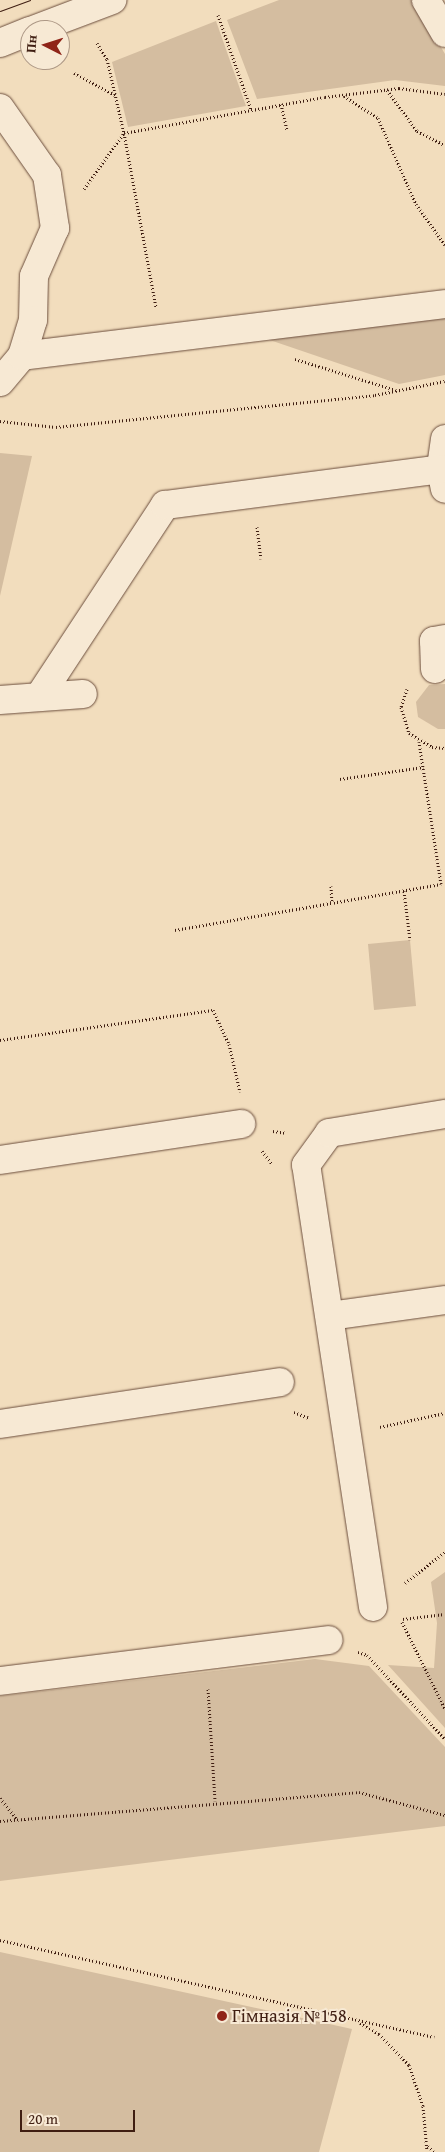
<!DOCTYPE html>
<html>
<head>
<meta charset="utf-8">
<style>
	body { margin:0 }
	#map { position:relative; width:445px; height:2152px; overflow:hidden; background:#f2ddbd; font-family:"Gentium Book Plus",serif }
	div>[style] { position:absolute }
	.green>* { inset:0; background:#d4bda0 }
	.path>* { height:3px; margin-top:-1.5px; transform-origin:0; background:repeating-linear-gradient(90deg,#3f1e12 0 1px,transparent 0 3.5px) }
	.roads { filter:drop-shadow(0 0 1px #6c4e3d) drop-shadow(0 0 1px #6c4e3d) }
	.minor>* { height:28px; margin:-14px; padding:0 14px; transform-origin:14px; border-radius:14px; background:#f7e9d4 }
	.tram>* { height:1px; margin:-0.5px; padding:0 0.5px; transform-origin:0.5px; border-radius:0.5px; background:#3f1e12 }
	.dots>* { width:14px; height:14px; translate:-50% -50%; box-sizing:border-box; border:2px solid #f7e9d4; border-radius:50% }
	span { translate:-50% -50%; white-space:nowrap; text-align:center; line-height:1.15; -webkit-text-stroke:4px #f7e9d4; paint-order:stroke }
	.poi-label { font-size:18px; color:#3f1e12 }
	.left { translate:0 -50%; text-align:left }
	.north { position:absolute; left:20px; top:20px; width:50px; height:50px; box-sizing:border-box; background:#f7e9d4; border:1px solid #ad9886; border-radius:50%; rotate:275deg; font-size:14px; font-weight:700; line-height:20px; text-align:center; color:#3f1e12 }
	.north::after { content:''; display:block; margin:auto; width:18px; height:22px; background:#8f2418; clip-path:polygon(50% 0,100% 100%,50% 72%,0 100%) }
	.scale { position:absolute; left:20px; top:2110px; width:115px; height:22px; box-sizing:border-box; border:2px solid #3f1e12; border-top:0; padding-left:6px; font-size:15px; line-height:18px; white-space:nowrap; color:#3f1e12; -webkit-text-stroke:4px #f7e9d4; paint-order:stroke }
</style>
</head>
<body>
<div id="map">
	<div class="green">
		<div style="clip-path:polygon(279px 0,413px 0,445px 54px,445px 86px,395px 80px,257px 99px,227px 20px)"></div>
		<div style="clip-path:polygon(216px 21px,246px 106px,128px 127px,112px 62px)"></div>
		<div style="clip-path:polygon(445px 318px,445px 375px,399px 384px,258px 336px)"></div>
		<div style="clip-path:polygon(0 453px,32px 456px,0 596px)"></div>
		<div style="clip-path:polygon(445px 684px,445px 729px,438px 729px,418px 717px,416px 702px,429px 685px)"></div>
		<div style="clip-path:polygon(410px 940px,416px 1006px,374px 1010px,368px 944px)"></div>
		<div style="clip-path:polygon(445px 1572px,445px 1728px,388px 1665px,434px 1668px,437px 1623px,431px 1582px)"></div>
		<div style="clip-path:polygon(315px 1659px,369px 1666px,445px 1747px,445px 1826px,0 1881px,0 1696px)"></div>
		<div style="clip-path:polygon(0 1952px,352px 2029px,319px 2152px,0 2152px)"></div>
	</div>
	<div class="path">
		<div style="left:218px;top:15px;width:100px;rotate:70.7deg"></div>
		<div style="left:97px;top:43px;width:19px;rotate:58deg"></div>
		<div style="left:107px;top:59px;width:76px;rotate:77.1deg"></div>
		<div style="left:124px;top:133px;width:204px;rotate:-10.2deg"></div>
		<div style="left:325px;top:97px;width:75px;rotate:-6.9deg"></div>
		<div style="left:399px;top:88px;width:46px;rotate:7.4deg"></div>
		<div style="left:74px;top:73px;width:47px;rotate:28.2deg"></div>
		<div style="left:387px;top:90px;width:51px;rotate:53.8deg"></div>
		<div style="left:417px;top:131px;width:31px;rotate:27deg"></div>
		<div style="left:344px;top:96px;width:40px;rotate:32.9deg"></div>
		<div style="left:378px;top:118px;width:94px;rotate:66.2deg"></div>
		<div style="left:416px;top:204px;width:50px;rotate:54.7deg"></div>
		<div style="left:281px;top:104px;width:27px;rotate:77deg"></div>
		<div style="left:124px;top:133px;width:177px;rotate:79.6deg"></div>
		<div style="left:84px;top:189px;width:69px;rotate:-54.5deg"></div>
		<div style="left:295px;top:359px;width:106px;rotate:17.1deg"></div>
		<div style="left:0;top:421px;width:56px;rotate:6.1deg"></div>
		<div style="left:56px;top:427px;width:321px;rotate:-5.7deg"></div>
		<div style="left:375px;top:395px;width:71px;rotate:-11.3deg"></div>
		<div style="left:257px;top:527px;width:32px;rotate:83deg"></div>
		<div style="left:407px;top:689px;width:19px;rotate:108deg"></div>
		<div style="left:401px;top:707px;width:27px;rotate:73deg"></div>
		<div style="left:409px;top:733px;width:27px;rotate:31deg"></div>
		<div style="left:432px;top:747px;width:13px;rotate:4deg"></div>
		<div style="left:340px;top:779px;width:84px;rotate:-8.2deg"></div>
		<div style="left:331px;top:886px;width:17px;rotate:87deg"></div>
		<div style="left:404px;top:891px;width:49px;rotate:83deg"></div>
		<div style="left:175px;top:930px;width:270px;rotate:-9.8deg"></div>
		<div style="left:441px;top:884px;width:144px;rotate:-98.8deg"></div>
		<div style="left:0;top:1040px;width:215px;rotate:-8deg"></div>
		<div style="left:213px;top:1010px;width:38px;rotate:65deg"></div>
		<div style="left:229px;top:1044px;width:49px;rotate:77.1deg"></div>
		<div style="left:273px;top:1131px;width:14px;rotate:8deg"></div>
		<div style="left:262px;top:1151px;width:16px;rotate:52deg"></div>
		<div style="left:294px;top:1412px;width:16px;rotate:22deg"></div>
		<div style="left:380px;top:1427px;width:66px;rotate:-12.2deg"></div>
		<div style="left:405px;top:1583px;width:51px;rotate:-37.8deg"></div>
		<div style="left:403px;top:1619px;width:42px;rotate:-6.8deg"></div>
		<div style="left:402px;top:1622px;width:97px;rotate:63.7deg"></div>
		<div style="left:358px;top:1652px;width:9px;rotate:18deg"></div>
		<div style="left:367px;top:1655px;width:115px;rotate:47.1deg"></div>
		<div style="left:208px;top:1689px;width:112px;rotate:86.4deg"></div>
		<div style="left:0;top:1798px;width:28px;rotate:51deg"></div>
		<div style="left:0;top:1821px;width:360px;rotate:-4.6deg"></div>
		<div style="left:359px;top:1792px;width:89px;rotate:15deg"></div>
		<div style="left:0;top:1940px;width:445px;rotate:12.6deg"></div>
		<div style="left:360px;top:2023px;width:22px;rotate:30deg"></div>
		<div style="left:379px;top:2034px;width:43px;rotate:45.9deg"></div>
		<div style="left:409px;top:2065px;width:43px;rotate:71.1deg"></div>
		<div style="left:423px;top:2106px;width:46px;rotate:85deg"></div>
		<div style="left:428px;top:2146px;width:8px;rotate:45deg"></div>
	</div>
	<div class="roads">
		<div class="minor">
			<div style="left:426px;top:0;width:38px;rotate:60deg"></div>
			<div style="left:33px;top:30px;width:85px;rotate:-20.8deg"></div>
			<div style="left:0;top:43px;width:32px;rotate:-22deg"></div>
			<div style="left:0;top:108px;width:82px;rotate:55deg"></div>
			<div style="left:47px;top:175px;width:54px;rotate:81.4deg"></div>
			<div style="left:55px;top:228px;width:52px;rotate:113.6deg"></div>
			<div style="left:34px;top:276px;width:44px;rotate:91.3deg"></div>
			<div style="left:33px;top:320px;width:38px;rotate:107deg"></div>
			<div style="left:22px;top:356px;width:34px;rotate:130deg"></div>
			<div style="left:22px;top:356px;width:426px;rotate:-7deg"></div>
			<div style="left:445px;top:439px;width:30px;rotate:98deg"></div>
			<div style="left:441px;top:469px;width:20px;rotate:79deg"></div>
			<div style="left:435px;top:669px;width:28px;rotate:-92deg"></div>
			<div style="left:434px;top:641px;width:11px;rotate:-10deg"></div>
			<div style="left:39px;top:697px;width:230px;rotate:-56.7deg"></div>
			<div style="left:165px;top:505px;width:278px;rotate:-7.4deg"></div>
			<div style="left:0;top:700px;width:83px;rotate:-4.1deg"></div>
			<div style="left:0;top:1160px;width:244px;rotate:-8.5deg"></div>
			<div style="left:330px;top:1316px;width:116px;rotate:-7.9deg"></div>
			<div style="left:0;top:1424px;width:283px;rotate:-8.5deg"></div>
			<div style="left:373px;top:1607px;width:447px;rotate:-98.6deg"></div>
			<div style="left:306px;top:1165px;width:39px;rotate:-54deg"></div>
			<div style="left:329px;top:1133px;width:118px;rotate:-9.3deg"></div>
			<div style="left:0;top:1681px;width:331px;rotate:-7.1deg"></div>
		</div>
	</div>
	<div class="tram">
		<div style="left:0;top:11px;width:32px;rotate:-20deg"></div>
	</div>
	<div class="dots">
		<div style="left:222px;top:2016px;background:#8f2418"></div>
	</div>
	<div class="poi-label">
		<span class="left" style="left:232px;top:2016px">Гімназія №158</span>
	</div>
	<div class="north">Пн</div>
	<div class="scale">20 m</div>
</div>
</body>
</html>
